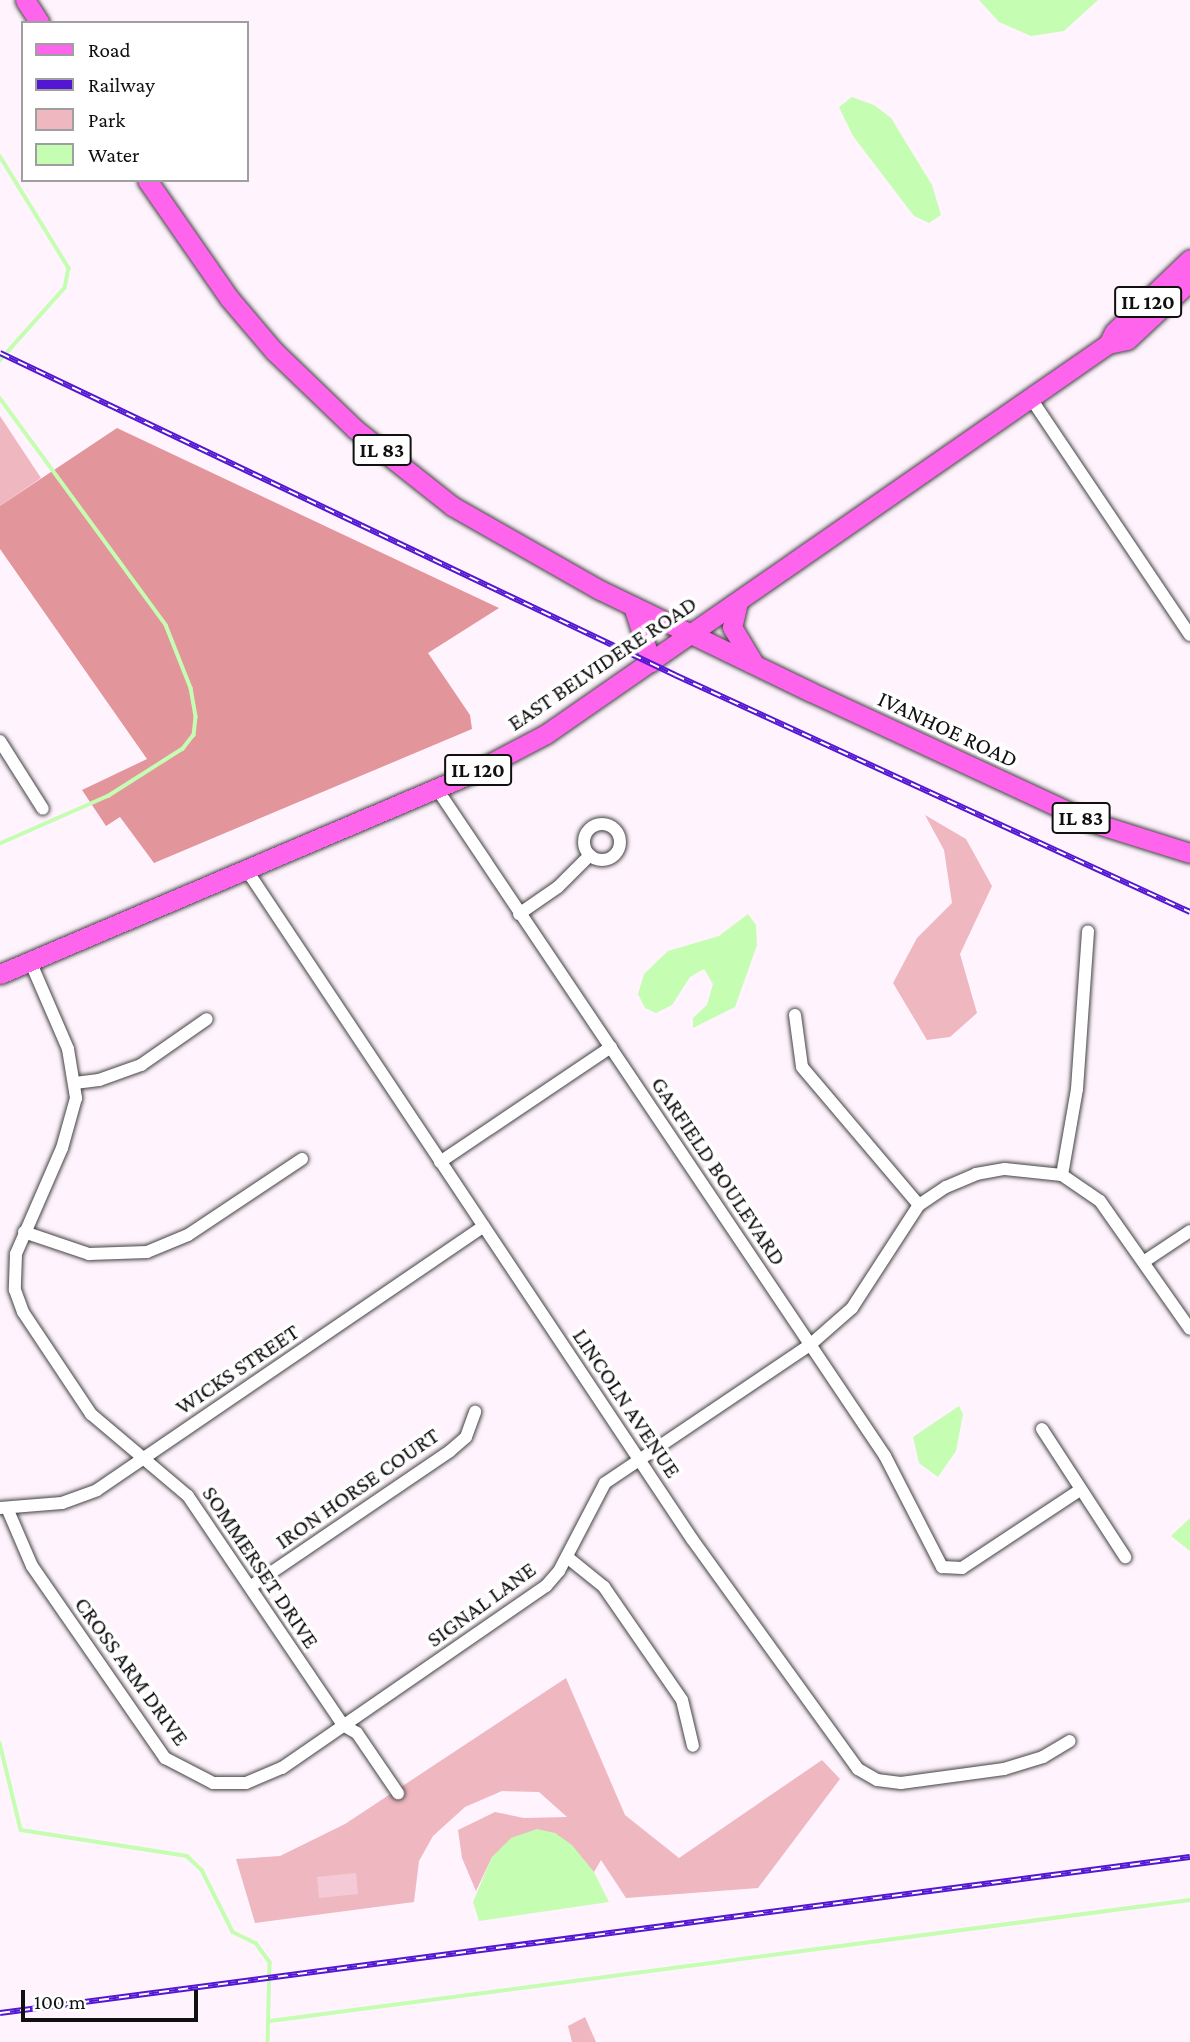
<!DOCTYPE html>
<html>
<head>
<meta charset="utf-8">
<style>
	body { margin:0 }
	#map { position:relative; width:1190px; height:2042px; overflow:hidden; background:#fff4fd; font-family:"Crimson Pro",serif }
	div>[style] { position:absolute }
	.green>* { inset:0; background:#efb7c0 }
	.forest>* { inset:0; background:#e2959b }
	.pitch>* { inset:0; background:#f5cad7 }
	.water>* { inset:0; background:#c5fdb2 }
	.stream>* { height:3.5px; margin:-1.75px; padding:0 1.75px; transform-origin:1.75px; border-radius:1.75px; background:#c5fdb2 }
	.roads { filter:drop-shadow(0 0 2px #434343) drop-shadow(0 0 2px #434343) }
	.street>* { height:12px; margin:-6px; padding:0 6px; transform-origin:6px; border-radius:6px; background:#fff }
	.street>.ring { margin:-6px; padding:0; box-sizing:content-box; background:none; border:12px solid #fff; border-radius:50% }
	.primary>* { height:19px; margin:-9.5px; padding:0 9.5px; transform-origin:9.5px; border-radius:9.5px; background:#ff64ec }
	.rail>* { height:6px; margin-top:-3px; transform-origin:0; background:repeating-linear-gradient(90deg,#fff 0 10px,#5316d2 0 20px); box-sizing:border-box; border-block:2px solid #5316d2 }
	span { translate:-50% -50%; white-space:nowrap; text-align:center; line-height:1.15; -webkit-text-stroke:7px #fff; paint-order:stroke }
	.shield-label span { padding:2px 5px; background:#fff; border:2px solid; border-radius:5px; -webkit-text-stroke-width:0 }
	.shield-label { font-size:21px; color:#101010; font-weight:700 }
	.street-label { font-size:23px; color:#101010 }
	.legend { position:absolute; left:21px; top:21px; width:228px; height:161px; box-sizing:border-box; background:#fff; border:2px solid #9f9f9f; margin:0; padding:9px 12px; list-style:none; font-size:21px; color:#101010 }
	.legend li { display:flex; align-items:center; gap:14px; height:35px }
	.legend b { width:35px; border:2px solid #9f9f9f }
	.scale { position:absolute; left:21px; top:1990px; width:177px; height:32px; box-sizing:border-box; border:4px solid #101010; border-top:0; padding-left:9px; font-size:21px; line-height:24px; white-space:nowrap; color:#101010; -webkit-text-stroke:5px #fff; paint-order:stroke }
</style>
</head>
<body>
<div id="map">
	<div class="green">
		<div style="clip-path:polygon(0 416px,41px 478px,0 506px)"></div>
		<div style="clip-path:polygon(925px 815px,966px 839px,992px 886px,960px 954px,977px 1013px,950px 1037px,927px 1040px,893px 983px,917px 938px,952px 903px,944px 850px)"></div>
		<div style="clip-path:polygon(566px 1678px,625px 1815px,679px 1858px,822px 1760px,840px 1779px,758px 1888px,626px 1898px,601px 1860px,594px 1872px,555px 1833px,492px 1857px,476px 1891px,462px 1858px,458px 1830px,495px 1812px,524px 1818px,567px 1817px,539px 1792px,502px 1791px,465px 1807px,433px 1836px,419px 1861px,414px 1902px,255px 1923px,236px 1859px,280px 1856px,345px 1824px)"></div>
		<div style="clip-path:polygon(585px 2017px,596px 2042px,572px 2042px,568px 2026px)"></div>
	</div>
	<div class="forest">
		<div style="clip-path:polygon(117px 428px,499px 608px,428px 653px,470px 715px,472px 729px,154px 863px,120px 817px,106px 826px,82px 790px,147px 759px,0 549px,0 506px)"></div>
	</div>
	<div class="pitch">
		<div style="clip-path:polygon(356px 1873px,358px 1894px,319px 1898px,317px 1877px)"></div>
	</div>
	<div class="water">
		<div style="clip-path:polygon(979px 0,1098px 0,1064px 31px,1031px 36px,999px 22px)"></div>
		<div style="clip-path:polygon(852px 97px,874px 105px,891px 118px,932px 185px,941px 215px,929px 223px,914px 216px,853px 136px,839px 107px)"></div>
		<div style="clip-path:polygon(748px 914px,756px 925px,757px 945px,735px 1007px,693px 1028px,693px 1018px,707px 1005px,713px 984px,704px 969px,690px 977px,672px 1005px,656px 1013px,645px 1008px,638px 994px,644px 974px,668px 951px,719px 936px)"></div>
		<div style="clip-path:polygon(959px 1406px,963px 1414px,956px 1451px,938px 1477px,919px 1463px,913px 1437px)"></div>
		<div style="clip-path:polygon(1190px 1518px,1190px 1551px,1171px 1536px)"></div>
		<div style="clip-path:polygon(537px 1829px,555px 1833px,572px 1845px,594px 1872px,609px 1902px,479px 1921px,473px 1902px,492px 1857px,511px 1838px)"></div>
	</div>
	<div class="stream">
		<div style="left:0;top:156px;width:132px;rotate:58.4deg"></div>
		<div style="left:69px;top:268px;width:20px;rotate:101deg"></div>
		<div style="left:65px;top:288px;width:98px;rotate:131.7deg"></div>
		<div style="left:0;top:398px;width:281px;rotate:53.8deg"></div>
		<div style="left:166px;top:625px;width:68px;rotate:68.4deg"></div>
		<div style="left:191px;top:688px;width:29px;rotate:80deg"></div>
		<div style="left:196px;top:717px;width:18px;rotate:96deg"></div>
		<div style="left:194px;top:735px;width:18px;rotate:128deg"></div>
		<div style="left:183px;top:749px;width:88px;rotate:147.6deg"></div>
		<div style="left:109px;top:796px;width:119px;rotate:156.2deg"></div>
		<div style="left:0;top:1743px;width:89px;rotate:76.4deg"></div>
		<div style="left:21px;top:1830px;width:168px;rotate:8.9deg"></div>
		<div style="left:187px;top:1856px;width:21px;rotate:43deg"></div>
		<div style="left:202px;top:1870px;width:69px;rotate:63.4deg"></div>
		<div style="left:233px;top:1932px;width:25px;rotate:26deg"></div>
		<div style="left:256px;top:1943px;width:24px;rotate:54deg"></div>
		<div style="left:270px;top:1962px;width:80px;rotate:91.4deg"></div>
		<div style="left:270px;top:2021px;width:928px;rotate:-7.49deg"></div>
	</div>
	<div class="roads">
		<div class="street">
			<div style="left:1032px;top:400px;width:283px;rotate:56.1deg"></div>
			<div style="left:0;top:741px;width:80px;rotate:57.7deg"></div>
			<div style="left:437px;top:789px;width:803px;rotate:56.11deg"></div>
			<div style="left:885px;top:1456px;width:125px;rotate:62.8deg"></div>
			<div style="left:942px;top:1567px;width:20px;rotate:3deg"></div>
			<div style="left:962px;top:1568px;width:141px;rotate:-33.5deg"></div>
			<div class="ring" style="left:584px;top:824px;width:24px;height:24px"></div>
			<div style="left:246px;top:869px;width:805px;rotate:56.35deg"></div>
			<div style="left:692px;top:1539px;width:284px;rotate:54.2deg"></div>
			<div style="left:858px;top:1769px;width:22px;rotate:30deg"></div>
			<div style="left:877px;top:1780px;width:24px;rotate:7deg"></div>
			<div style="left:901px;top:1783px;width:104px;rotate:-7.7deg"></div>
			<div style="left:1004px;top:1769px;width:41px;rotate:-17.1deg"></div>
			<div style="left:1043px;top:1757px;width:31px;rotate:-31deg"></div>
			<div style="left:519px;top:914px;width:47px;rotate:-34.7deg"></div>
			<div style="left:558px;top:887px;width:45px;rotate:-45deg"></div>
			<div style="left:30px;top:961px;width:96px;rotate:66.6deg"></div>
			<div style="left:68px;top:1049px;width:50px;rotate:80.7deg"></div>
			<div style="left:76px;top:1098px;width:52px;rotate:105.6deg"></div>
			<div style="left:62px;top:1148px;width:116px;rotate:113.5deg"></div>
			<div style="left:16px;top:1254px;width:36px;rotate:92deg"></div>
			<div style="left:15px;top:1290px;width:23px;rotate:70deg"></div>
			<div style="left:23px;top:1312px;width:123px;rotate:56.3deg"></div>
			<div style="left:91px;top:1414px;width:127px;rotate:40.2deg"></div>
			<div style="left:188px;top:1496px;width:277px;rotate:55.9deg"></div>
			<div style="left:343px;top:1725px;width:16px;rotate:30deg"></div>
			<div style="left:357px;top:1733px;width:73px;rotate:55.7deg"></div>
			<div style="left:795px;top:1015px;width:52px;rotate:82.3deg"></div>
			<div style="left:802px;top:1067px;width:181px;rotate:49.7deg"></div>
			<div style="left:75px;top:1083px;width:24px;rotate:-7deg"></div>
			<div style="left:99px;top:1080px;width:45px;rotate:-19.7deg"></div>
			<div style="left:141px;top:1065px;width:80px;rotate:-34.9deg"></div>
			<div style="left:440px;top:1162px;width:206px;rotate:-33.9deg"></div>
			<div style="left:1062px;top:1175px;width:87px;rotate:-80.1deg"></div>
			<div style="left:1077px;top:1089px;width:158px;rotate:-86deg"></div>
			<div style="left:24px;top:1232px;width:69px;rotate:18.7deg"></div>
			<div style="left:89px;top:1254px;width:58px;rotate:-2deg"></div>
			<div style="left:147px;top:1252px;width:44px;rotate:-22.5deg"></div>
			<div style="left:188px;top:1235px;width:137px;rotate:-33.7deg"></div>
			<div style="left:1145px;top:1261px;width:54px;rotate:-33.7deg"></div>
			<div style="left:1042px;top:1429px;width:153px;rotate:57deg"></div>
			<div style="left:0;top:1508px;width:62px;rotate:-4.6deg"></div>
			<div style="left:62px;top:1503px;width:37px;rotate:-20deg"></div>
			<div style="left:97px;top:1490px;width:468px;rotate:-34.3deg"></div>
			<div style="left:7px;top:1508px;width:63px;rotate:66.7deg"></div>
			<div style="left:32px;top:1566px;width:234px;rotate:55.3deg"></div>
			<div style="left:165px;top:1758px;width:54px;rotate:27.5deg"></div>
			<div style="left:213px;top:1783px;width:33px"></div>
			<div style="left:246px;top:1783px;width:39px;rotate:-23deg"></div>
			<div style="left:282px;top:1768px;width:321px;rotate:-34.6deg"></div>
			<div style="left:546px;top:1586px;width:20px;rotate:-49deg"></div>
			<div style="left:559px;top:1571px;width:99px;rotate:-62.4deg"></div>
			<div style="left:605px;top:1483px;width:249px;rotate:-34deg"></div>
			<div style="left:811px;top:1344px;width:55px;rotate:-41.3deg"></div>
			<div style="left:852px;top:1308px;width:123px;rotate:-57deg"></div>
			<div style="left:919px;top:1205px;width:32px;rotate:-34deg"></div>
			<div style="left:946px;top:1187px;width:33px;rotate:-23deg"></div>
			<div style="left:976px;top:1174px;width:29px;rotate:-10deg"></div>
			<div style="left:1005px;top:1169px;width:57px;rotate:6deg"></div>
			<div style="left:1062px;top:1175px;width:46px;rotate:34.4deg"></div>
			<div style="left:1100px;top:1201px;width:156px;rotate:54.9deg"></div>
			<div style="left:567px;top:1557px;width:48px;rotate:39deg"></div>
			<div style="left:604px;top:1587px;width:137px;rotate:55.4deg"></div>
			<div style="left:682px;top:1700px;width:47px;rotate:76.6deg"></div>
			<div style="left:250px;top:1587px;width:242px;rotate:-34.2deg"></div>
			<div style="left:450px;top:1451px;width:21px;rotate:-41deg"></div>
			<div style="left:466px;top:1437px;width:27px;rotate:-70deg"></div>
		</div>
		<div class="primary">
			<div style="left:25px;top:0;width:27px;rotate:57deg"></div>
			<div style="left:147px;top:180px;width:144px;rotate:55.2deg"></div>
			<div style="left:229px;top:298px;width:70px;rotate:49.7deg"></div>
			<div style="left:274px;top:351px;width:112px;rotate:43.9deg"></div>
			<div style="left:355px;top:429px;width:124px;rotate:38.4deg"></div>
			<div style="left:452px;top:506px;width:170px;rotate:29.6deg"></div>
			<div style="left:600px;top:590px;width:234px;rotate:25.8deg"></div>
			<div style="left:811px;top:692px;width:309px;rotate:24.9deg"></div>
			<div style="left:1091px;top:822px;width:104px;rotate:17.4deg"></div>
			<div style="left:1108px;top:344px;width:13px;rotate:-63deg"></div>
			<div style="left:1114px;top:332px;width:105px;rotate:-43.8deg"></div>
			<div style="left:738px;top:602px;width:26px;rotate:103deg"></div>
			<div style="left:732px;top:627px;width:41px;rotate:59deg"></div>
			<div style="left:633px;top:606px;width:59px;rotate:72.2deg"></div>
			<div style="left:0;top:974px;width:509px;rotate:-23.04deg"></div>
			<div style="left:468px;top:775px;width:88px;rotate:-27.7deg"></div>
			<div style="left:546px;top:734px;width:684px;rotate:-34.76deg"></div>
			<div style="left:1108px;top:344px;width:19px;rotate:-12deg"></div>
			<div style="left:1127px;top:340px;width:86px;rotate:-43.1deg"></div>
		</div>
	</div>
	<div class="rail">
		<div style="left:0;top:353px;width:748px;rotate:25.5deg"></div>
		<div style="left:675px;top:675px;width:567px;rotate:24.71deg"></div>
		<div style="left:0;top:2013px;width:1200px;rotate:-7.47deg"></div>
	</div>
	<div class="shield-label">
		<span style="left:1148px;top:302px">IL 120</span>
		<span style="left:382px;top:450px">IL 83</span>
		<span style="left:478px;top:770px">IL 120</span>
		<span style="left:1081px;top:818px">IL 83</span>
	</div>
	<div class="street-label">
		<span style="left:602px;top:663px;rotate:-34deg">EAST BELVIDERE ROAD</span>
		<span style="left:948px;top:729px;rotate:25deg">IVANHOE ROAD</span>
		<span style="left:719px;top:1171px;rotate:56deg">GARFIELD BOULEVARD</span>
		<span style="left:237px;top:1369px;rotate:-34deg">WICKS STREET</span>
		<span style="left:627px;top:1403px;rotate:56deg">LINCOLN AVENUE</span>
		<span style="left:357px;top:1488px;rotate:-35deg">IRON HORSE COURT</span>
		<span style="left:261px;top:1567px;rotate:56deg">SOMMERSET DRIVE</span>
		<span style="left:481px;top:1604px;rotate:-36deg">SIGNAL LANE</span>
		<span style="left:132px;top:1671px;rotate:54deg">CROSS ARM DRIVE</span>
	</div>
	<ul class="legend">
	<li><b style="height:9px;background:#ff64ec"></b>Road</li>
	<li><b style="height:9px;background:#5316d2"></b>Railway</li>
	<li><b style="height:19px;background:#efb7c0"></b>Park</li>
	<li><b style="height:19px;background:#c5fdb2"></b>Water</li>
	</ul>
	<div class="scale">100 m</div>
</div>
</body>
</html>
